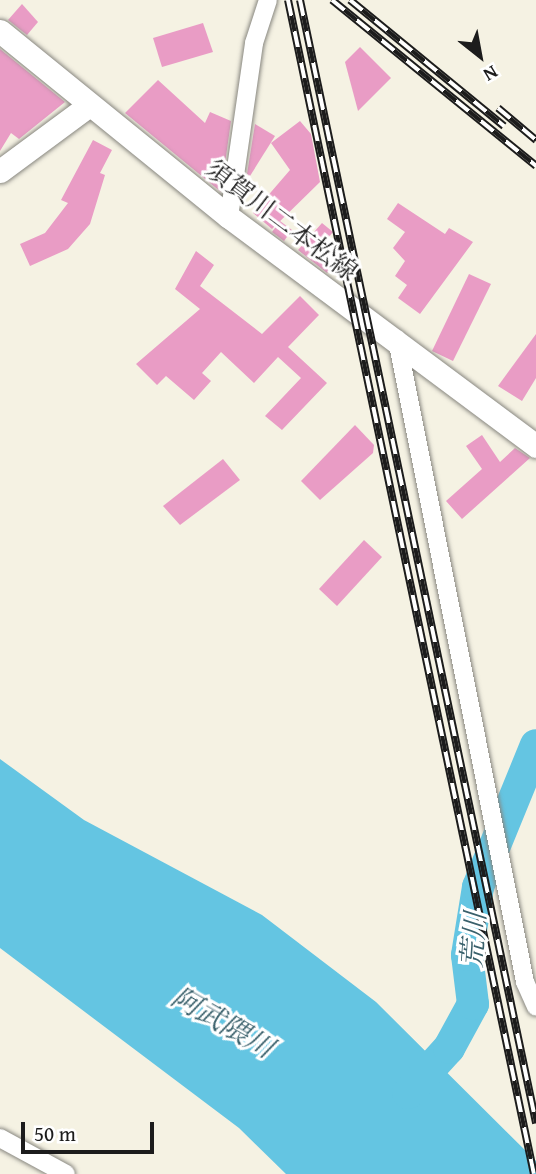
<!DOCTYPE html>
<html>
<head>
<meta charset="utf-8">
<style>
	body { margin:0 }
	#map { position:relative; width:536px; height:1174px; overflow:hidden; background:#f5f2e3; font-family:"Gentium Book Plus","Noto Serif JP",serif }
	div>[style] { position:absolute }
	.water>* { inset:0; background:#64c5e2 }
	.river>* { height:32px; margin:-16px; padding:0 16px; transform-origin:16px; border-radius:16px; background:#64c5e2 }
	.building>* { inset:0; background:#e99cc5 }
	.roads { filter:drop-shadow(0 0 2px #888780) drop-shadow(0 0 2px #888780) }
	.minor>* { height:18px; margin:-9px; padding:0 9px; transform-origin:9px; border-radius:9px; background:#fff }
	.major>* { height:23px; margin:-11.5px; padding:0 11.5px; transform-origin:11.5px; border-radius:11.5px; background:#fff }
	.rail>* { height:8px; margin-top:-4px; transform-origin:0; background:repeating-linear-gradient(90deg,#fff 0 16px,#1c1c1c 0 32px); box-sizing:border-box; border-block:2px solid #1c1c1c }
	span { translate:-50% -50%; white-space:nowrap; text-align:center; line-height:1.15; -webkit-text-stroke:6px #fff; paint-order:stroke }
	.street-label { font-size:26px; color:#1c1c1c }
	.water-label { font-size:28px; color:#39606b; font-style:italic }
	.north { position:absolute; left:445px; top:21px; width:70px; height:70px; -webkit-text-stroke:5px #fff; paint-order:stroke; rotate:149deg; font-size:19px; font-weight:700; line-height:28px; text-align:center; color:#1c1c1c }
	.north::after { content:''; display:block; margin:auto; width:24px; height:32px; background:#1c1c1c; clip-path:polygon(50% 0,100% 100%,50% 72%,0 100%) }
	.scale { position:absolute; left:21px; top:1122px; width:133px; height:32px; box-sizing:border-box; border:4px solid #1c1c1c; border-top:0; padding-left:9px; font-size:21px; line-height:24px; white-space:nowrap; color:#1c1c1c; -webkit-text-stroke:5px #fff; paint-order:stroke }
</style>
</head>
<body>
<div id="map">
	<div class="water">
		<div style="clip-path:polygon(0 759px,84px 820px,262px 915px,376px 1002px,536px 1161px,536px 1174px,286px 1174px,239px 1128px,0 948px)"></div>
	</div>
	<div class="river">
		<div style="left:408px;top:1093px;width:61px;rotate:-47.7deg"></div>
		<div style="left:449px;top:1048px;width:50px;rotate:-61.4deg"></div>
		<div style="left:473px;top:1004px;width:49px;rotate:-97deg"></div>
		<div style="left:467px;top:955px;width:69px;rotate:-80.8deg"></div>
		<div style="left:478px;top:887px;width:153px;rotate:-67.8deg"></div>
	</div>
	<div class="building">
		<div style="clip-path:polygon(22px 4px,38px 22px,27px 35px,8px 20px)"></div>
		<div style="clip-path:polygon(203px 23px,213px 52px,162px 67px,153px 38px)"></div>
		<div style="clip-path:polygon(360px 47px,391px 78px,358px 111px,345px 62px)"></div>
		<div style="clip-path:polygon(0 49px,65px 102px,19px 139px,11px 133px,0 151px)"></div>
		<div style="clip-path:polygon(158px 80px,205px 123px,210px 112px,231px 121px,221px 192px,125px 113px)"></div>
		<div style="clip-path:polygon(300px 121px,311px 134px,320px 182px,272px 229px,253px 213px,290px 170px,271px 143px)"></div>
		<div style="clip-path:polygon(255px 124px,275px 136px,250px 176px,247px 174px)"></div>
		<div style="clip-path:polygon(93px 140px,112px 150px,100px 173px,105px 175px,90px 224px,68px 249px,30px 266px,20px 244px,45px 233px,68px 203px,61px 200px)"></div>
		<div style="clip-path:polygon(398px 203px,445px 234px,449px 228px,473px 242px,420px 314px,398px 298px,407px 285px,395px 276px,405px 261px,393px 248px,405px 232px,387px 219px)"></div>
		<div style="clip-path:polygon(280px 221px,292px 230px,284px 241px,272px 232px)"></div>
		<div style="clip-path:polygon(322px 223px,333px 232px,328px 238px,337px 261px,327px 273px,298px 250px)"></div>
		<div style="clip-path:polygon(196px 251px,214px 265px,200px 286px,262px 334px,300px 296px,319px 315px,288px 347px,327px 383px,282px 430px,265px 416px,301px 378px,278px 357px,254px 383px,221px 352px,202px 373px,211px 381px,194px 400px,166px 376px,157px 385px,136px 364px,200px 309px,175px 289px)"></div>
		<div style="clip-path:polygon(469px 274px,491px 284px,453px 361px,432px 351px)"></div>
		<div style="clip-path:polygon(536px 334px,536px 378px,522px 401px,498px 386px)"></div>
		<div style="clip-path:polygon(355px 425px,374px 445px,373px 453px,320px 500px,301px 481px)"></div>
		<div style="clip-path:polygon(482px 435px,500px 462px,515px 448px,530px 458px,462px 519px,446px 501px,482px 469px,466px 446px)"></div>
		<div style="clip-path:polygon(223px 459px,240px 480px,180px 525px,163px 506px)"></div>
		<div style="clip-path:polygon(364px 540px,382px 557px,337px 606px,319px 589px)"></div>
	</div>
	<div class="roads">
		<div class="minor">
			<div style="left:229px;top:217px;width:176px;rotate:-81.8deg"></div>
			<div style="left:254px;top:43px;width:45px;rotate:-72deg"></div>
			<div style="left:397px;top:339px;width:656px;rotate:78.74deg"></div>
			<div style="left:525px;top:982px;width:27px;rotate:66deg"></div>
			<div style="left:0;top:1138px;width:75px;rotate:28.6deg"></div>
		</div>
		<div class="major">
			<div style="left:0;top:31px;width:295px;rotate:39.1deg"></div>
			<div style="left:229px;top:217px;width:383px;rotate:36.7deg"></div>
			<div style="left:0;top:171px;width:109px;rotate:-36.5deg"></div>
		</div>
	</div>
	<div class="rail">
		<div style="left:288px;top:0;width:1199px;rotate:78.17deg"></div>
		<div style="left:300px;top:0;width:1148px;rotate:78.13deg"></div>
		<div style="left:332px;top:0;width:263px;rotate:39.1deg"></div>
		<div style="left:350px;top:0;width:199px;rotate:39.3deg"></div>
		<div style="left:498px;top:108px;width:50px;rotate:40.1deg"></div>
	</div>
	<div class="street-label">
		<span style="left:282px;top:220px;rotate:37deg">須賀川二本松線</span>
	</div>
	<div class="water-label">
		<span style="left:473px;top:940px;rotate:-86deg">荒川</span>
		<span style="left:223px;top:1022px;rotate:30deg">阿武隈川</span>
	</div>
	<div class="north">N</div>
	<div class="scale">50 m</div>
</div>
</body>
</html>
